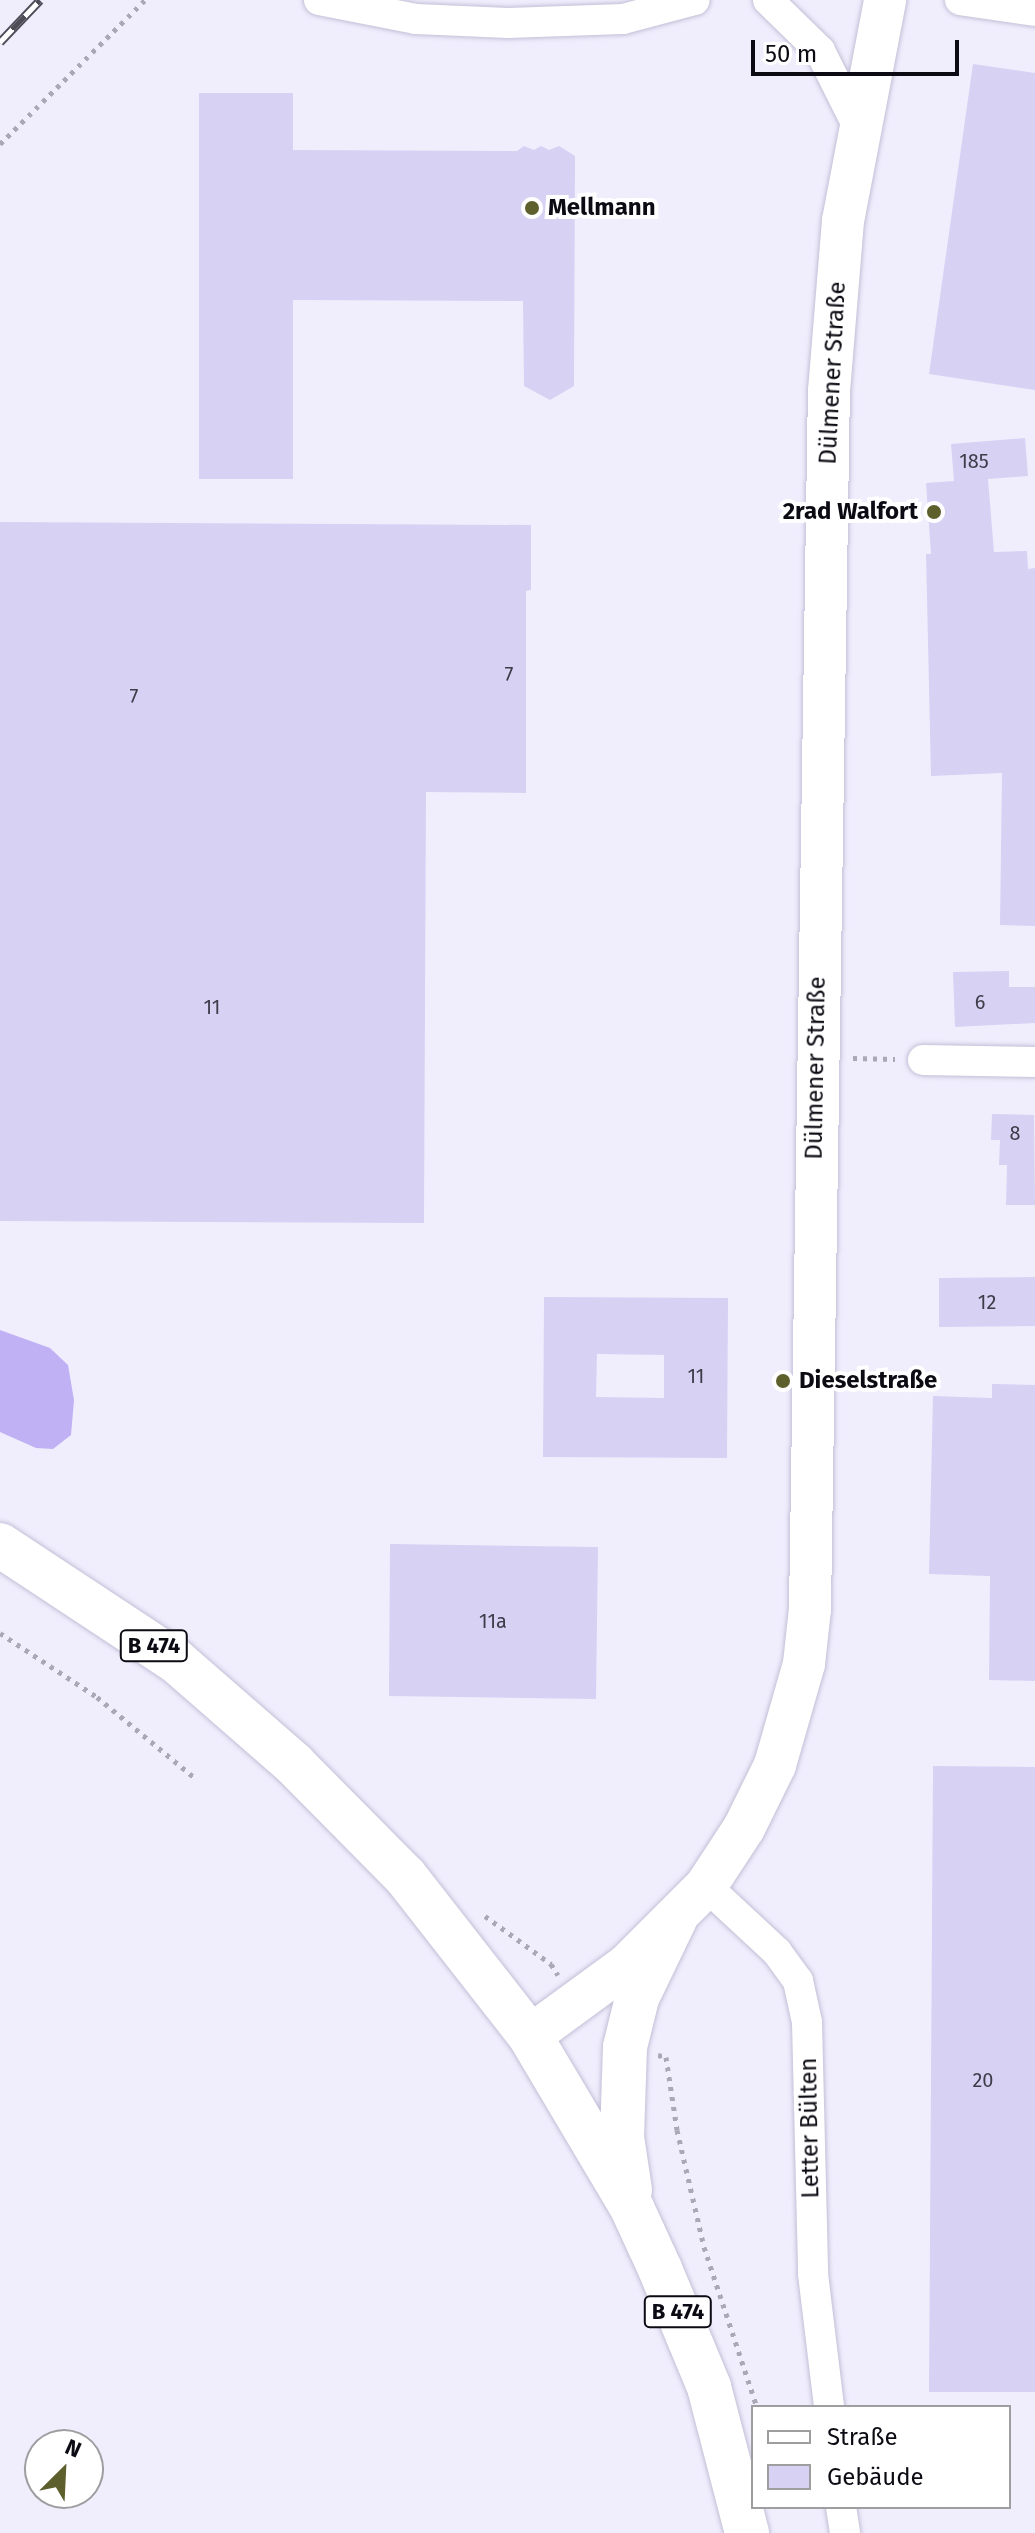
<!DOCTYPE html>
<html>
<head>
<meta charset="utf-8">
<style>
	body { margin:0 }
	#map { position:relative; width:1035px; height:2533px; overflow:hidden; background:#f0eefd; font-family:"Fira Sans",sans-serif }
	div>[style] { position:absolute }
	.water>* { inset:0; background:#c0b1f5 }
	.building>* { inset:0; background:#d7d1f3 }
	.path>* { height:5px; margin-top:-2.5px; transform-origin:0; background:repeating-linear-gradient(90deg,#aaa8b5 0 4px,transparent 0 10px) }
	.roads { filter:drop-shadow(0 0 2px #c3bfd7) drop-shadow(0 0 2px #c3bfd7) }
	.street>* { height:30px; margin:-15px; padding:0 15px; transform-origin:15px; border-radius:15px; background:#fff }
	.secondary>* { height:42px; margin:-21px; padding:0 21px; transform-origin:21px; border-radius:21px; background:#fff }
	.primary>* { height:44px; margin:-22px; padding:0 22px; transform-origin:22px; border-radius:22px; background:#fff }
	.rail>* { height:9px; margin-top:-4.5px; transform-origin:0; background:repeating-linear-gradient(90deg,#fff 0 18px,#4e4c56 0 36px); box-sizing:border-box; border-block:2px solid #4e4c56 }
	.dots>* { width:22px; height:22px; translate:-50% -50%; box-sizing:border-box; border:4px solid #fff; border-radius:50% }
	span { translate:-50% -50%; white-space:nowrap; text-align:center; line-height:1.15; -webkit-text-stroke:8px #fff; paint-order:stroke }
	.number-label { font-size:20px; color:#3f3c4a }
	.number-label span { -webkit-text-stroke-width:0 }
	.shield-label span { padding:2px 6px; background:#fff; border:2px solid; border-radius:6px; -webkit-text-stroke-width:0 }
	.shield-label { font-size:22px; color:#0c0a12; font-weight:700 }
	.poi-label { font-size:24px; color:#0c0a12; font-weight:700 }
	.left { translate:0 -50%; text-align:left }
	.right { translate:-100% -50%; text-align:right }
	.street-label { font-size:24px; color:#0c0a12 }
	.legend { position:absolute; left:751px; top:2405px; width:260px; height:104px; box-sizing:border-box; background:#fff; border:2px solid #9e9da0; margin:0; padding:10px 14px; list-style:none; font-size:24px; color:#0c0a12 }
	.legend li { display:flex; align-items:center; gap:16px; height:40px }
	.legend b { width:40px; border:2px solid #9e9da0 }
	.north { position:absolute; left:24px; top:2429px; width:80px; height:80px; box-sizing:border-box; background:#fff; border:2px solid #9e9da0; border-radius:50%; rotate:24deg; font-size:22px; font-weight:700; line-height:32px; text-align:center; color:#0c0a12 }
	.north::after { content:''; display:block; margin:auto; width:28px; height:36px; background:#5d5f2d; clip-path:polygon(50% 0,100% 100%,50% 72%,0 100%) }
	.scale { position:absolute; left:751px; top:40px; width:208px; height:36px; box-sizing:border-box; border:4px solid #0c0a12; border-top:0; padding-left:10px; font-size:24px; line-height:28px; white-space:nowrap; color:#0c0a12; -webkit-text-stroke:6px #fff; paint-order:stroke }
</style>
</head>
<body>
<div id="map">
	<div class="water">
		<div style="clip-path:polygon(0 1330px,50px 1348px,68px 1365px,74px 1400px,71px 1435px,53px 1449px,36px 1448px,0 1432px)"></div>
	</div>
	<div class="building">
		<div style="clip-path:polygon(973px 64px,1035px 73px,1035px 390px,929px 374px)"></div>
		<div style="clip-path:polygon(199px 93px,293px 93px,293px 150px,517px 151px,524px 146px,534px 150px,541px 146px,549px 150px,559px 146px,575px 156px,574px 386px,550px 400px,524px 386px,523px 301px,293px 300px,293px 479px,199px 479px)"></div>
		<div style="clip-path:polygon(1025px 438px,1028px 476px,988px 479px,994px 552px,1027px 551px,1028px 569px,1035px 568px,1035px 926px,1000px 925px,1002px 773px,931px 776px,926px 554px,931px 554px,926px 483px,954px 481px,951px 444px)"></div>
		<div style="clip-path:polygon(0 522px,531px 525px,531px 590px,526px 591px,526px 793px,426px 792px,424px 1223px,0 1221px)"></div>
		<div style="clip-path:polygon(1009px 971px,1009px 987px,1035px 987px,1035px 1023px,955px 1027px,953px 972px)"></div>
		<div style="clip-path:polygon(992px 1114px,1034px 1115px,1035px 1205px,1006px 1205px,1007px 1165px,999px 1165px,1000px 1140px,991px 1140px)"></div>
		<div style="clip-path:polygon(1035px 1277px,1035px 1326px,939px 1327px,939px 1278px)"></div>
		<div style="clip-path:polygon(evenodd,544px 1297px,728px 1298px,727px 1458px,543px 1457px,544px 1297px,597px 1354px,664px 1355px,664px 1398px,596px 1397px,597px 1354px)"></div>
		<div style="clip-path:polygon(992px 1384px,1035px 1385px,1035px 1681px,989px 1680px,990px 1576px,929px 1574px,933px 1396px,992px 1398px)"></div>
		<div style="clip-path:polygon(390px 1544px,598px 1547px,596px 1699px,389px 1696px)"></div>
		<div style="clip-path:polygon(933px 1766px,1035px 1767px,1035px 2392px,929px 2392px)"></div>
	</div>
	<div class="path">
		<div style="left:0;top:144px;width:204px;rotate:-44.8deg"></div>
		<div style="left:853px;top:1058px;width:42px;rotate:1.4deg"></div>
		<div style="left:0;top:1633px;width:116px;rotate:33.4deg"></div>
		<div style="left:97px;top:1697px;width:129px;rotate:39.6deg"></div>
		<div style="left:485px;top:1916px;width:82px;rotate:36deg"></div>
		<div style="left:551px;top:1964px;width:13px;rotate:58deg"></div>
		<div style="left:658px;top:2055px;width:8px;rotate:14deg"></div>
		<div style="left:666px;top:2057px;width:74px;rotate:81.4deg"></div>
		<div style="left:677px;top:2130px;width:120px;rotate:77deg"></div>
		<div style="left:704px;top:2247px;width:169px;rotate:71.7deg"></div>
	</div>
	<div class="roads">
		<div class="street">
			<div style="left:319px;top:0;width:99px;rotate:11.1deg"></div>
			<div style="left:416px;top:19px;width:92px;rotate:2.5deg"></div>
			<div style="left:508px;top:23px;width:115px;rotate:-2deg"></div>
			<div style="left:623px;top:19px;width:74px;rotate:-14.8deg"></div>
			<div style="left:768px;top:0;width:73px;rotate:44.4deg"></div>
			<div style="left:820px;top:51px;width:87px;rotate:63.4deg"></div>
			<div style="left:960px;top:0;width:76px;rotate:8.3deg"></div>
			<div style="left:923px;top:1060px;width:112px;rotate:1deg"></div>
			<div style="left:706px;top:1886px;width:97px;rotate:42.9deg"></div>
			<div style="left:777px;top:1952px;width:36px;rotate:54deg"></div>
			<div style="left:798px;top:1981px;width:42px;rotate:77.6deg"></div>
			<div style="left:807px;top:2022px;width:252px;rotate:88.6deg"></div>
			<div style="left:813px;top:2274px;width:134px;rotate:83.1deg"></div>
			<div style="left:841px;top:2507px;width:26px;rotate:81deg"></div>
		</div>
		<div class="secondary">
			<div style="left:530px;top:2036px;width:120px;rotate:-36.2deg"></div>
			<div style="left:627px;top:1965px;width:112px;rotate:-45deg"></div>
			<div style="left:706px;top:1886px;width:69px;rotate:-56.8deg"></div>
			<div style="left:744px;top:1828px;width:70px;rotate:-63.8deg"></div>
			<div style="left:775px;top:1765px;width:105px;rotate:-74deg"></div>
			<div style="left:804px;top:1664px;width:55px;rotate:-83.8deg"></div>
			<div style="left:810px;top:1609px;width:1218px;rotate:-89.11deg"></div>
			<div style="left:829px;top:391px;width:171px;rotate:-85.3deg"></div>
			<div style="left:843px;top:221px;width:225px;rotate:-79.2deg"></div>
		</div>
		<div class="primary">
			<div style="left:0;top:1545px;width:211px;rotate:33.4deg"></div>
			<div style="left:176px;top:1661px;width:157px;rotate:41.1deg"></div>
			<div style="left:294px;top:1764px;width:158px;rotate:45.3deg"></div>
			<div style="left:405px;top:1876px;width:203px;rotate:52deg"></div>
			<div style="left:530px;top:2036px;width:200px;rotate:59.3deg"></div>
			<div style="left:632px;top:2208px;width:67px;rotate:65.3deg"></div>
			<div style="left:660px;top:2269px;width:128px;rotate:67.4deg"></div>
			<div style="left:709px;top:2387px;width:151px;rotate:75.4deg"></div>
			<div style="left:630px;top:2190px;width:54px;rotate:-98.6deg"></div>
			<div style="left:622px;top:2137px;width:90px;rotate:-88.1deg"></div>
			<div style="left:625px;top:2047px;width:50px;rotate:-76.2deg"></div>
			<div style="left:637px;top:1998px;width:88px;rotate:-64.3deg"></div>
		</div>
	</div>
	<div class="rail">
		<div style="left:0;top:42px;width:58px;rotate:-46.4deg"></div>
	</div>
	<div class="dots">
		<div style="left:532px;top:208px;background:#5d5f2d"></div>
		<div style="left:934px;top:512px;background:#5d5f2d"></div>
		<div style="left:783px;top:1381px;background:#5d5f2d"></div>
	</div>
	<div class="number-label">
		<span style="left:974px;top:461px">185</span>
		<span style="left:509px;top:674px">7</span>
		<span style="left:134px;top:696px">7</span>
		<span style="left:980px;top:1002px">6</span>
		<span style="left:212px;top:1007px">11</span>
		<span style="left:1015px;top:1133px">8</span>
		<span style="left:987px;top:1302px">12</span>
		<span style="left:696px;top:1376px">11</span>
		<span style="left:493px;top:1621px">11a</span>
		<span style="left:983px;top:2080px">20</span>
	</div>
	<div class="shield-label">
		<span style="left:154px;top:1646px">B 474</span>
		<span style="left:678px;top:2312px">B 474</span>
	</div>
	<div class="poi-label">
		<span class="left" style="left:548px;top:208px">Mellmann</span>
		<span class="right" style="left:918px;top:512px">2rad Walfort</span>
		<span class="left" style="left:799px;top:1381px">Dieselstraße</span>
	</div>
	<div class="street-label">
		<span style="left:833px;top:373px;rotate:-87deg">Dülmener Straße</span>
		<span style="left:816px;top:1068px;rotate:-89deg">Dülmener Straße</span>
		<span style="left:810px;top:2128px;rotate:-91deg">Letter Bülten</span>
	</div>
	<ul class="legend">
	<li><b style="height:10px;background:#fff"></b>Straße</li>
	<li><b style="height:22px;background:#d7d1f3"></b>Gebäude</li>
	</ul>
	<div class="north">N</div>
	<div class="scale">50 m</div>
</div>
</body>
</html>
